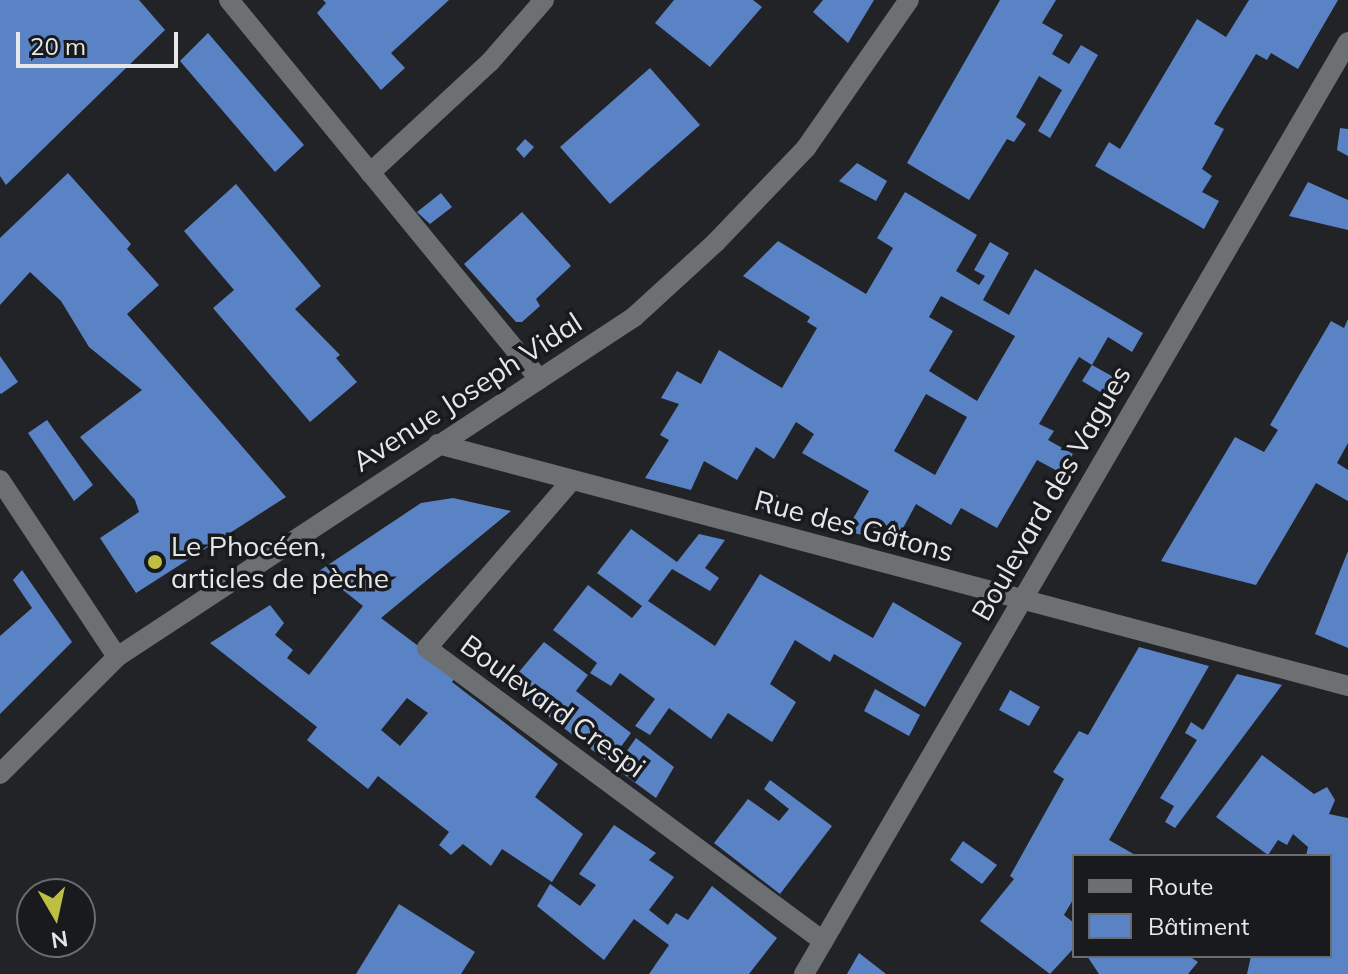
<!DOCTYPE html>
<html>
<head>
<meta charset="utf-8">
<style>
	body { margin:0 }
	#map { position:relative; width:1348px; height:974px; overflow:hidden; background:#222326; font-family:Mulish,sans-serif }
	div>[style] { position:absolute }
	.building>* { inset:0; background:#5a83c6 }
	.minor>* { height:20px; margin:-10px; padding:0 10px; transform-origin:10px; border-radius:10px; background:#6d7073 }
	.dots>* { width:22px; height:22px; translate:-50% -50%; box-sizing:border-box; border:4px solid #181a1d; border-radius:50% }
	span { translate:-50% -50%; white-space:nowrap; text-align:center; line-height:1.15; -webkit-text-stroke:7px #181a1d; paint-order:stroke }
	.street-label { font-size:28px; color:#e6e7e9 }
	.poi-label { font-size:28px; color:#e6e7e9 }
	.left { translate:0 -50%; text-align:left }
	.legend { position:absolute; left:1072px; top:854px; width:260px; height:104px; box-sizing:border-box; background:#181a1d; border:2px solid #6a6c6f; margin:0; padding:10px 14px; list-style:none; font-size:24px; color:#e6e7e9 }
	.legend li { display:flex; align-items:center; gap:16px; height:40px }
	.legend b { width:40px; border:2px solid #6a6c6f }
	.north { position:absolute; left:16px; top:878px; width:80px; height:80px; box-sizing:border-box; background:#181a1d; border:2px solid #6a6c6f; border-radius:50%; rotate:171deg; font-size:22px; font-weight:700; line-height:32px; text-align:center; color:#e6e7e9 }
	.north::after { content:''; display:block; margin:auto; width:28px; height:36px; background:#bebf42; clip-path:polygon(50% 0,100% 100%,50% 72%,0 100%) }
	.scale { position:absolute; left:16px; top:32px; width:162px; height:36px; box-sizing:border-box; border:4px solid #e6e7e9; border-top:0; padding-left:10px; font-size:24px; line-height:28px; white-space:nowrap; color:#e6e7e9; -webkit-text-stroke:6px #181a1d; paint-order:stroke }
</style>
</head>
<body>
<div id="map">
	<div class="building">
		<div style="clip-path:polygon(0 0,139px 0,165px 30px,6px 185px,0 176px)"></div>
		<div style="clip-path:polygon(323px 0,449px 0,391px 53px,405px 68px,381px 90px,317px 13px,326px 3px)"></div>
		<div style="clip-path:polygon(674px 0,753px 0,762px 7px,710px 67px,655px 23px)"></div>
		<div style="clip-path:polygon(823px 0,874px 0,848px 43px,813px 12px)"></div>
		<div style="clip-path:polygon(1000px 0,1056px 0,1042px 23px,1063px 35px,1052px 54px,1069px 64px,1081px 45px,1098px 55px,1050px 138px,1038px 131px,1062px 90px,1039px 76px,1016px 117px,1026px 124px,1014px 142px,1007px 139px,969px 200px,907px 163px)"></div>
		<div style="clip-path:polygon(1249px 0,1338px 0,1298px 69px,1271px 53px,1267px 60px,1256px 54px,1214px 124px,1224px 129px,1202px 169px,1212px 176px,1202px 192px,1219px 201px,1204px 229px,1095px 166px,1109px 142px,1120px 149px,1197px 19px,1226px 37px)"></div>
		<div style="clip-path:polygon(208px 33px,304px 145px,275px 172px,180px 61px)"></div>
		<div style="clip-path:polygon(650px 68px,700px 125px,610px 204px,560px 147px)"></div>
		<div style="clip-path:polygon(1340px 128px,1348px 129px,1348px 156px,1337px 150px)"></div>
		<div style="clip-path:polygon(525px 139px,534px 147px,524px 158px,516px 149px)"></div>
		<div style="clip-path:polygon(857px 163px,887px 181px,876px 201px,839px 181px)"></div>
		<div style="clip-path:polygon(68px 173px,131px 244px,127px 249px,159px 285px,127px 314px,286px 497px,136px 593px,100px 538px,139px 512px,135px 500px,80px 437px,142px 390px,89px 347px,61px 301px,30px 272px,0 305px,0 238px)"></div>
		<div style="clip-path:polygon(1308px 182px,1348px 200px,1348px 230px,1289px 216px)"></div>
		<div style="clip-path:polygon(236px 184px,321px 286px,295px 309px,340px 355px,336px 358px,357px 382px,310px 422px,213px 308px,234px 290px,184px 231px)"></div>
		<div style="clip-path:polygon(evenodd,905px 192px,977px 235px,956px 271px,979px 285px,985px 276px,974px 270px,990px 242px,1009px 253px,983px 300px,1009px 315px,1035px 269px,1143px 333px,1132px 352px,1108px 337px,1092px 365px,1079px 357px,1039px 424px,1054px 431px,1048px 440px,1073px 454px,1061px 473px,1037px 460px,997px 528px,961px 508px,951px 525px,916px 504px,895px 543px,846px 531px,869px 491px,802px 453px,814px 434px,796px 422px,774px 459px,756px 447px,737px 480px,704px 461px,691px 490px,645px 478px,669px 440px,660px 435px,679px 404px,661px 398px,677px 371px,701px 384px,719px 350px,782px 388px,817px 328px,807px 322px,810px 317px,743px 276px,778px 241px,866px 294px,893px 248px,877px 238px,905px 192px,941px 296px,1015px 336px,977px 401px,929px 371px,953px 331px,929px 317px,941px 296px,905px 192px,926px 394px,967px 417px,935px 475px,894px 451px,926px 394px)"></div>
		<div style="clip-path:polygon(441px 193px,452px 207px,430px 224px,417px 212px)"></div>
		<div style="clip-path:polygon(522px 212px,571px 266px,536px 299px,540px 306px,522px 322px,516px 322px,464px 264px)"></div>
		<div style="clip-path:polygon(1348px 319px,1348px 443px,1337px 463px,1348px 470px,1348px 501px,1316px 483px,1256px 585px,1161px 561px,1235px 437px,1264px 452px,1278px 430px,1270px 425px,1331px 321px,1344px 328px)"></div>
		<div style="clip-path:polygon(0 356px,18px 382px,1px 394px,0 393px)"></div>
		<div style="clip-path:polygon(1092px 365px,1117px 379px,1107px 396px,1082px 381px)"></div>
		<div style="clip-path:polygon(47px 420px,93px 485px,74px 501px,28px 433px)"></div>
		<div style="clip-path:polygon(767px 490px,778px 496px,770px 510px,758px 508px)"></div>
		<div style="clip-path:polygon(evenodd,453px 498px,511px 511px,381px 618px,457px 675px,452px 682px,558px 764px,535px 797px,583px 834px,552px 882px,502px 849px,491px 866px,463px 844px,451px 855px,439px 845px,449px 832px,378px 776px,368px 789px,307px 740px,317px 727px,210px 643px,270px 605px,284px 623px,275px 635px,293px 650px,287px 658px,309px 675px,363px 606px,319px 571px,421px 503px,453px 498px,407px 698px,428px 713px,400px 746px,381px 730px,407px 698px)"></div>
		<div style="clip-path:polygon(631px 529px,677px 562px,699px 534px,725px 540px,705px 568px,719px 578px,710px 591px,672px 569px,648px 601px,715px 646px,760px 574px,873px 638px,893px 602px,962px 643px,925px 707px,834px 654px,830px 662px,795px 640px,770px 684px,796px 702px,772px 742px,728px 713px,711px 739px,669px 708px,650px 735px,635px 726px,655px 699px,620px 673px,611px 686px,590px 673px,597px 663px,553px 630px,588px 585px,632px 618px,642px 606px,597px 573px)"></div>
		<div style="clip-path:polygon(1348px 551px,1348px 648px,1315px 634px)"></div>
		<div style="clip-path:polygon(22px 570px,72px 642px,0 714px,0 636px,32px 608px,13px 580px)"></div>
		<div style="clip-path:polygon(544px 642px,588px 675px,576px 691px,631px 733px,609px 763px,508px 685px)"></div>
		<div style="clip-path:polygon(1139px 647px,1209px 666px,1109px 840px,1137px 856px,1074px 856px,1074px 898px,1064px 915px,1074px 923px,1074px 948px,1050px 974px,980px 921px,1014px 879px,1010px 876px,1064px 779px,1053px 772px,1079px 731px,1088px 735px)"></div>
		<div style="clip-path:polygon(1237px 674px,1282px 685px,1175px 828px,1165px 822px,1174px 806px,1160px 798px,1197px 740px,1185px 733px,1191px 722px,1203px 730px)"></div>
		<div style="clip-path:polygon(875px 689px,920px 715px,909px 736px,864px 711px)"></div>
		<div style="clip-path:polygon(1010px 690px,1040px 707px,1029px 726px,999px 710px)"></div>
		<div style="clip-path:polygon(636px 738px,674px 767px,656px 798px,615px 768px)"></div>
		<div style="clip-path:polygon(1262px 755px,1314px 794px,1327px 787px,1335px 800px,1329px 814px,1348px 818px,1348px 974px,1247px 974px,1251px 956px,1330px 956px,1330px 856px,1306px 856px,1308px 847px,1293px 834px,1287px 845px,1278px 840px,1268px 855px,1216px 817px)"></div>
		<div style="clip-path:polygon(770px 780px,832px 826px,780px 894px,714px 843px,748px 799px,779px 821px,789px 809px,764px 789px)"></div>
		<div style="clip-path:polygon(614px 825px,656px 853px,649px 860px,674px 877px,649px 910px,668px 925px,676px 913px,688px 920px,712px 886px,777px 938px,749px 974px,649px 974px,669px 945px,634px 919px,604px 960px,537px 906px,550px 884px,580px 906px,596px 885px,579px 874px)"></div>
		<div style="clip-path:polygon(963px 841px,997px 865px,982px 884px,950px 860px)"></div>
		<div style="clip-path:polygon(399px 904px,475px 952px,461px 974px,356px 974px)"></div>
		<div style="clip-path:polygon(859px 953px,886px 974px,847px 974px)"></div>
		<div style="clip-path:polygon(1087px 956px,1189px 956px,1198px 962px,1188px 974px,1099px 974px)"></div>
	</div>
	<div class="minor">
		<div style="left:229px;top:0;width:490px;rotate:50.7deg"></div>
		<div style="left:370px;top:173px;width:163px;rotate:-42.8deg"></div>
		<div style="left:490px;top:62px;width:82px;rotate:-48.9deg"></div>
		<div style="left:438px;top:444px;width:942px;rotate:14.89deg"></div>
		<div style="left:0;top:480px;width:212px;rotate:56.5deg"></div>
		<div style="left:572px;top:480px;width:222px;rotate:130.8deg"></div>
		<div style="left:427px;top:648px;width:493px;rotate:36.5deg"></div>
		<div style="left:0;top:774px;width:165px;rotate:-45deg"></div>
		<div style="left:117px;top:657px;width:619px;rotate:-33.33deg"></div>
		<div style="left:634px;top:317px;width:111px;rotate:-42.4deg"></div>
		<div style="left:716px;top:242px;width:130px;rotate:-46.2deg"></div>
		<div style="left:806px;top:148px;width:180px;rotate:-55.2deg"></div>
		<div style="left:804px;top:974px;width:1079px;rotate:-59.73deg"></div>
	</div>
	<div class="dots">
		<div style="left:155px;top:562px;background:#bebf42"></div>
	</div>
	<div class="street-label">
		<span style="left:467px;top:392px;rotate:-33deg">Avenue Joseph Vidal</span>
		<span style="left:1051px;top:493px;rotate:-60deg">Boulevard des Vagues</span>
		<span style="left:854px;top:526px;rotate:15deg">Rue des Gâtons</span>
		<span style="left:553px;top:706px;rotate:36deg">Boulevard Crespi</span>
	</div>
	<div class="poi-label">
		<span class="left" style="left:171px;top:562px">Le Phocéen,<br>articles de pèche</span>
	</div>
	<ul class="legend">
	<li><b style="height:10px;background:#6d7073"></b>Route</li>
	<li><b style="height:22px;background:#5a83c6"></b>Bâtiment</li>
	</ul>
	<div class="north">N</div>
	<div class="scale">20 m</div>
</div>
</body>
</html>
